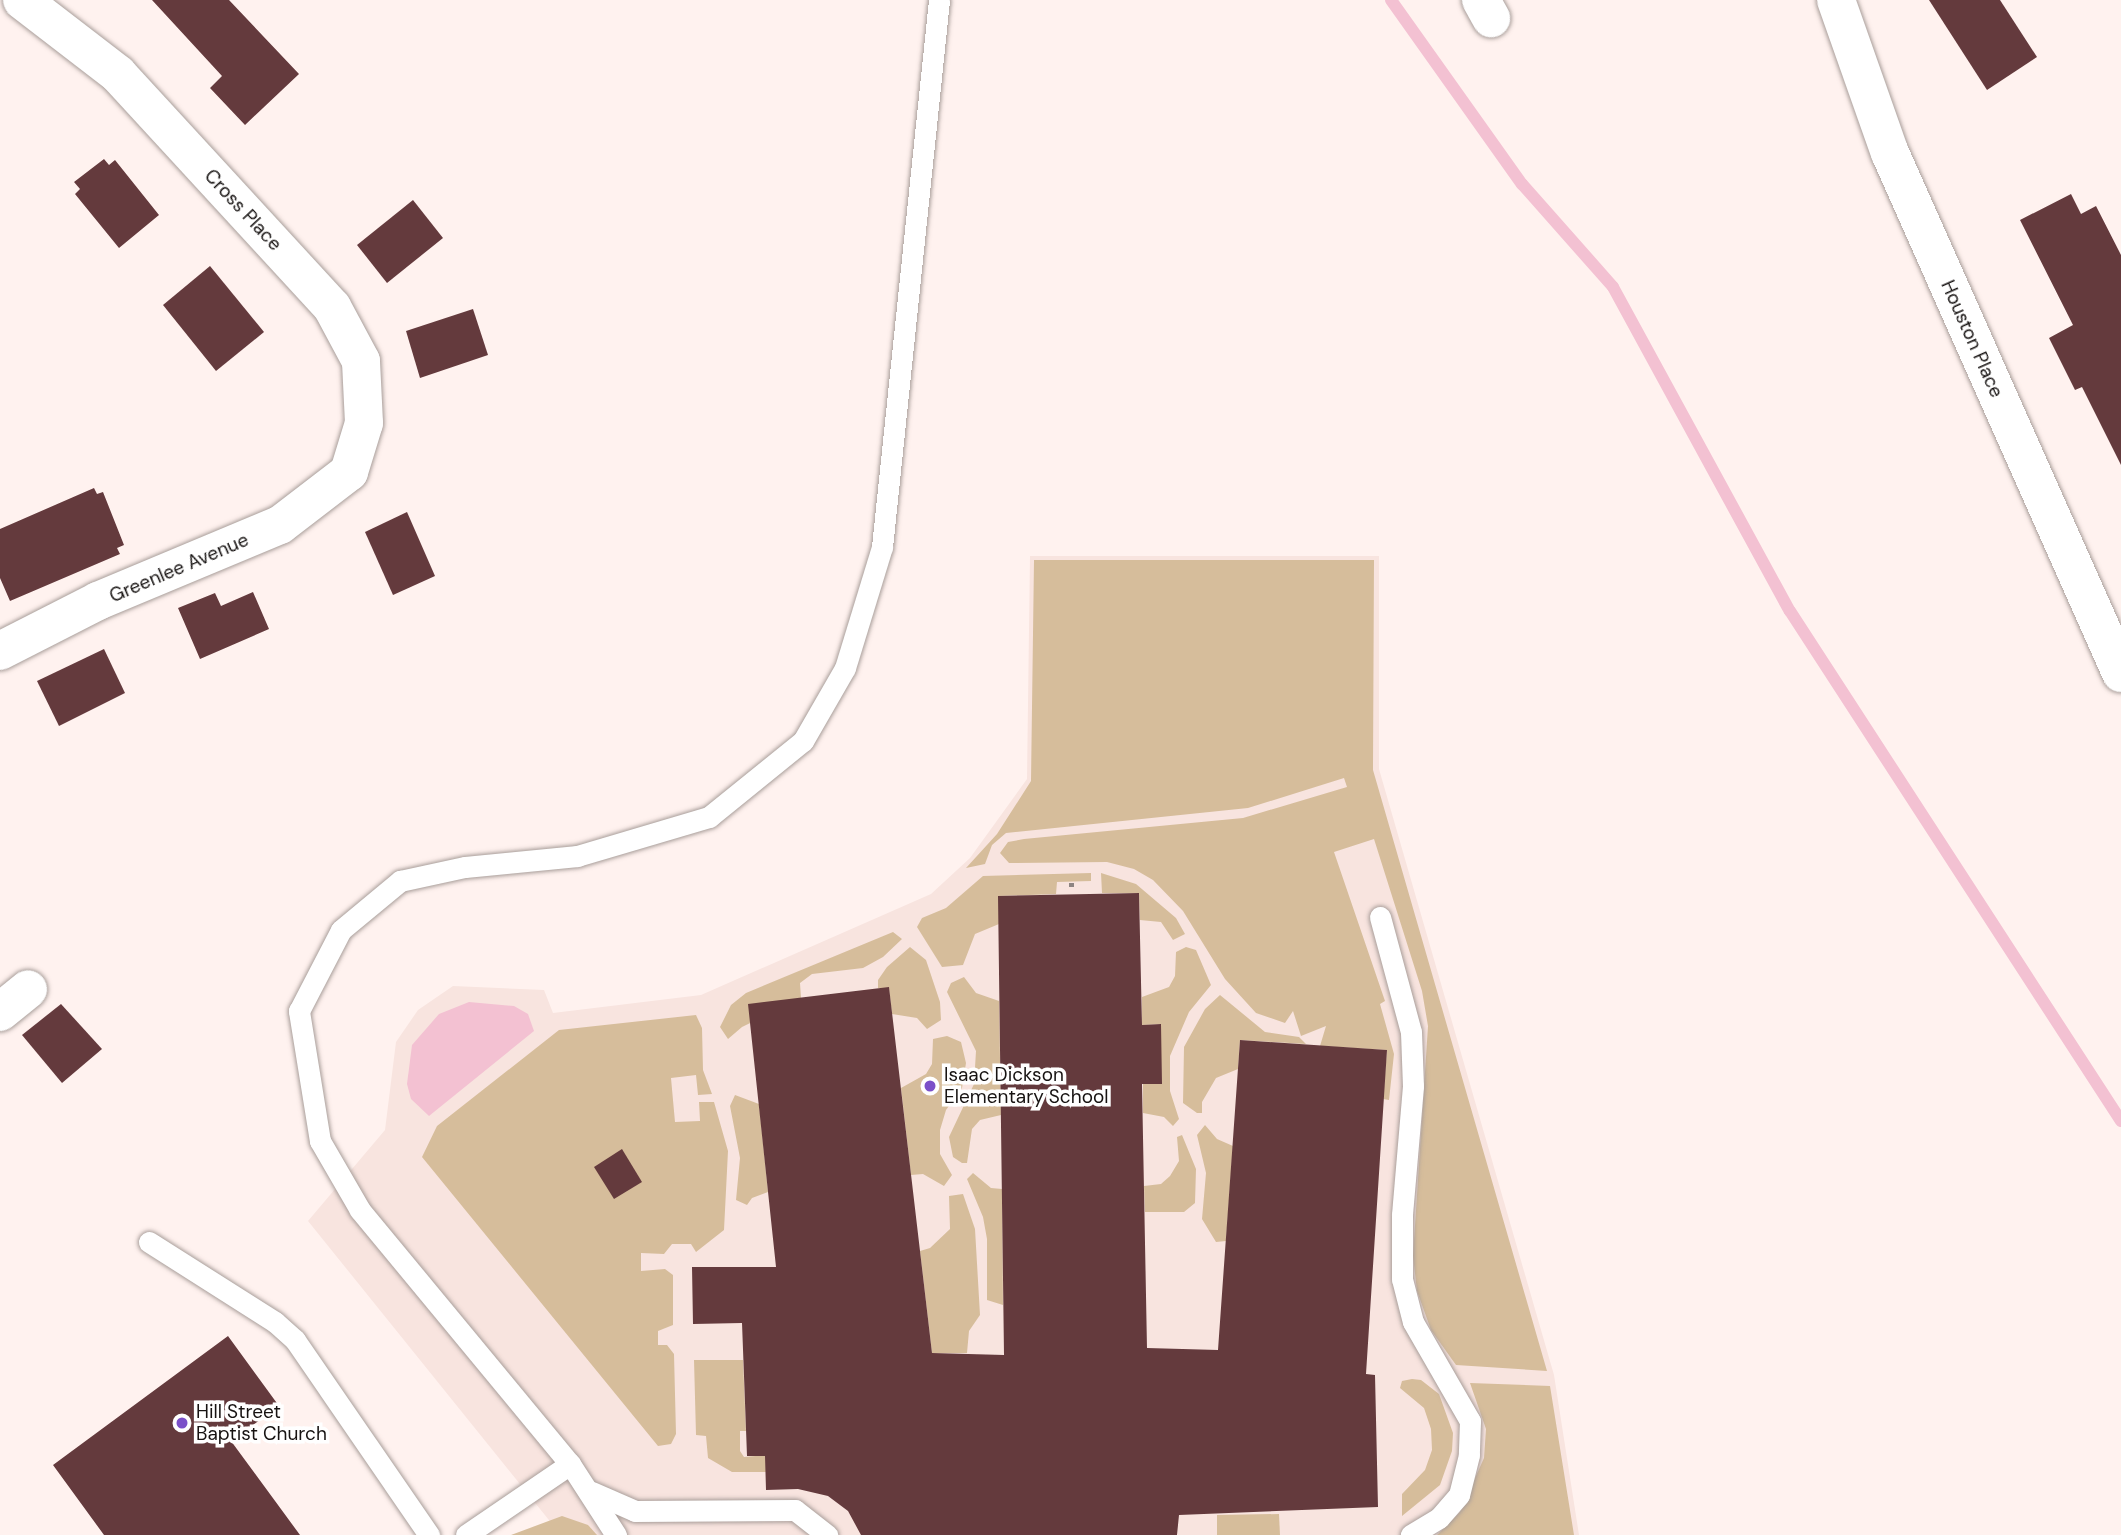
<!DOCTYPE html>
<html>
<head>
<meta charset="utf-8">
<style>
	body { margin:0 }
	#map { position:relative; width:2121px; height:1535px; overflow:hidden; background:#fff2ef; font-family:"DM Sans",sans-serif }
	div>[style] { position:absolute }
	.built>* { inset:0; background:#f8e4df }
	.green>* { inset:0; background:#d6bd9b }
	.water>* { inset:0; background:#f3c1d2 }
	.stream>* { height:12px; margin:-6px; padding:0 6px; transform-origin:6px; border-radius:6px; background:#f3c1d2 }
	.building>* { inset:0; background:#643a3d }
	.path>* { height:4.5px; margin-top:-2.25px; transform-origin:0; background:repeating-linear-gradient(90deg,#8d8482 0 5px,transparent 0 8.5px) }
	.roads { filter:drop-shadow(0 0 2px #a99e9a) drop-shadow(0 0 2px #a99e9a) }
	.lane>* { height:21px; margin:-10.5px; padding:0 10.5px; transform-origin:10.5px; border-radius:10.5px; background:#fff }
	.street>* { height:38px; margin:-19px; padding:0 19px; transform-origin:19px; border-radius:19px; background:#fff }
	.dots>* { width:19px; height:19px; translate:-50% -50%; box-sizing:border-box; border:4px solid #fff; border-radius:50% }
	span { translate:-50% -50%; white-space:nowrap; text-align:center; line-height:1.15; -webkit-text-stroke:7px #fff; paint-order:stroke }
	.street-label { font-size:19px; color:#171312 }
	.poi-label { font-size:19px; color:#171312 }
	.left { translate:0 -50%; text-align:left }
</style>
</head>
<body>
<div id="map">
	<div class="built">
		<div style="clip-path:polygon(1030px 556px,1379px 556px,1379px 769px,1554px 1375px,1579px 1535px,561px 1535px,308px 1221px,385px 1130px,396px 1042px,418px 1010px,453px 986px,544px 990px,553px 1013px,701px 995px,931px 894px,970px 858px,1027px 779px)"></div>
	</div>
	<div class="green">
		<div style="clip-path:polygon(1034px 560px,1374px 560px,1373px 770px,1547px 1371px,1456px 1365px,1431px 1330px,1417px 1291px,1413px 1256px,1428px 1026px,1422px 991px,1374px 839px,1334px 852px,1385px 1001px,1380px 1004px,1394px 1054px,1389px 1100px,1383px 1099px,1387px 1050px,1320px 1046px,1326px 1026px,1301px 1036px,1293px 1011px,1285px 1023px,1256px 1013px,1225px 979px,1183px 911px,1153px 880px,1134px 869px,1107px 862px,1009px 863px,1000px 853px,1008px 842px,1024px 839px,1243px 818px,1347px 787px,1344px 778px,1248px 808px,1006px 833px,992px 845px,985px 864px,966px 868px,997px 834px,1031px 781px)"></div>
		<div style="clip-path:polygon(1091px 873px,1091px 881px,1057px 882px,1056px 894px,999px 896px,999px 924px,975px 934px,963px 965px,942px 967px,917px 927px,922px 918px,946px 908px,983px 876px)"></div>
		<div style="clip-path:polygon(1101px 873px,1136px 884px,1176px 918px,1185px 934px,1173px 940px,1161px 922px,1140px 920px,1139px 893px,1102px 893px)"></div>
		<div style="clip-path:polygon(893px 932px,902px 939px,883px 957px,863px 968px,812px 974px,800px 983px,801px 998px,742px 1027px,728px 1039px,720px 1027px,731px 1005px,746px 993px)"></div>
		<div style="clip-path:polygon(910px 947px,926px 960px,940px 1002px,941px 1020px,927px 1029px,917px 1018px,892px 1014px,889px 988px,878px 988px,878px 980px,887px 967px)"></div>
		<div style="clip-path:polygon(1186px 947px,1196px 950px,1211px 985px,1189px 1012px,1170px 1056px,1170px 1091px,1179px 1119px,1173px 1126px,1164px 1117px,1143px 1113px,1143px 1084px,1160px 1024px,1142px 1025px,1142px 997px,1169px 987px,1175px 976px,1176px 952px)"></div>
		<div style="clip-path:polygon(964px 977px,976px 993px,999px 1001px,1001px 1115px,980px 1120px,972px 1129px,967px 1163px,962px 1163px,953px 1157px,949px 1137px,974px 1084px,976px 1051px,947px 992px,951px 983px)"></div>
		<div style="clip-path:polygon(1220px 995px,1265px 1032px,1299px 1037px,1306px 1044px,1240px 1040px,1238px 1069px,1216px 1078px,1202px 1102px,1202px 1113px,1197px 1113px,1183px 1103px,1184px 1047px,1205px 1009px)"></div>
		<div style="clip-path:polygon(696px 1015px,702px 1028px,703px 1070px,712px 1094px,698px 1095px,696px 1075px,671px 1078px,675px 1122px,700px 1121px,699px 1102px,714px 1102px,728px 1151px,724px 1230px,696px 1252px,691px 1244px,672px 1244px,664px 1254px,641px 1253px,641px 1271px,665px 1269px,673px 1275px,673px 1325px,658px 1331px,658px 1345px,667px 1345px,674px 1354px,676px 1434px,671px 1444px,658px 1446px,422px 1157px,437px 1126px,559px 1030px)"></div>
		<div style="clip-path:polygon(947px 1036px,961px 1042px,966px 1063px,962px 1088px,946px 1110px,940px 1130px,940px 1154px,952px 1175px,944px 1186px,923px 1174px,911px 1175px,901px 1088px,926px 1074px,932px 1064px,933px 1039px)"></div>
		<div style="clip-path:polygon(735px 1095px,759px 1104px,768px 1192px,752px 1198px,747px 1205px,736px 1200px,740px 1158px,730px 1106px)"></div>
		<div style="clip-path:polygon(1205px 1125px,1217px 1139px,1233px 1146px,1226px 1241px,1216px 1242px,1202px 1219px,1206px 1173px,1197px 1135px)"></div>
		<div style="clip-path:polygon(1182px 1135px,1196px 1169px,1195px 1203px,1184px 1212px,1145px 1212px,1144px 1186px,1161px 1184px,1170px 1176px,1179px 1161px,1177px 1137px)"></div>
		<div style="clip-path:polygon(973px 1173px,991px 1188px,1002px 1189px,1003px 1305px,987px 1300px,987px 1239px,983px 1217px,967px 1179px)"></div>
		<div style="clip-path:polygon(963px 1194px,975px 1229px,980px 1315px,969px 1331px,967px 1353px,932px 1353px,920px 1251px,930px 1248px,950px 1229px,949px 1196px)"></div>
		<div style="clip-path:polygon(694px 1360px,743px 1360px,746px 1431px,740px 1431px,740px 1451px,744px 1457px,768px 1455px,800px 1472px,732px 1472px,708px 1458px,706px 1436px,696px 1435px)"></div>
		<div style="clip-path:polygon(1412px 1379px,1421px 1380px,1439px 1394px,1453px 1433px,1452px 1451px,1440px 1485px,1402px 1516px,1402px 1494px,1425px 1470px,1432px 1450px,1431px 1429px,1424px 1408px,1400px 1388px,1402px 1381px)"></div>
		<div style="clip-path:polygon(1470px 1383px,1550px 1386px,1574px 1535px,1437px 1535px,1460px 1512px,1484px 1458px,1486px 1429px)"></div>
		<div style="clip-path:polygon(1279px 1514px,1280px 1535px,1217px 1535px,1217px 1515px)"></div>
		<div style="clip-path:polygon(562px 1516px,588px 1525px,597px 1535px,511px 1535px)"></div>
	</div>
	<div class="water">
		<div style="clip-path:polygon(469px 1002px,514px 1006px,528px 1014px,534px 1031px,429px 1116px,411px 1099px,407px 1084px,412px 1045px,439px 1014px)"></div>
	</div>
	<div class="stream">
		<div style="left:1391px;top:0;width:226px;rotate:54.6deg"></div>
		<div style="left:1522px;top:184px;width:137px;rotate:48.5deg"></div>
		<div style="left:1613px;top:287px;width:369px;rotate:61.4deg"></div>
		<div style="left:1790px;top:611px;width:608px;rotate:57.02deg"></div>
	</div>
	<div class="building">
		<div style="clip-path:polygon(152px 0,229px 0,299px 74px,245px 125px,210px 88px,222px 76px)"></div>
		<div style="clip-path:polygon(1929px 0,2000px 0,2037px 57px,1987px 90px)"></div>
		<div style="clip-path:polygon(104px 159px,109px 165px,115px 160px,159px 215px,119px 248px,75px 194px,80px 189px,74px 182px)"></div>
		<div style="clip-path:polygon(2071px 194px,2081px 214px,2096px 206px,2121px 255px,2121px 465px,2082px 387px,2075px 390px,2049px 338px,2073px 325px,2020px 220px)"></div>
		<div style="clip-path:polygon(413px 200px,443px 238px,387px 283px,357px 245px)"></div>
		<div style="clip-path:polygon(210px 266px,264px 332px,216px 371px,163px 305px)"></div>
		<div style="clip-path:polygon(473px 309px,488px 355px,420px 378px,406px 331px)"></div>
		<div style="clip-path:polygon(94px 488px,97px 494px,103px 492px,124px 545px,117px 548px,120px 554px,10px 601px,0 578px,0 529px)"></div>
		<div style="clip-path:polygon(407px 512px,435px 576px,393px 595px,365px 532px)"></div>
		<div style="clip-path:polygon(253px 592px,269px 629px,200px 659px,178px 608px,215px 593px,221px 606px)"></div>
		<div style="clip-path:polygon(104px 649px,125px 693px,59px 726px,37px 681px)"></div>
		<div style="clip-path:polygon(1139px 893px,1142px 1025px,1161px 1024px,1162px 1084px,1142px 1084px,1147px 1348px,1218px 1350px,1240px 1040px,1387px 1050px,1366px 1374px,1375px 1375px,1378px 1507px,1179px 1515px,1177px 1535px,861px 1535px,848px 1511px,828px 1496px,798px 1489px,766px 1490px,765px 1456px,747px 1456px,742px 1323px,693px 1324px,692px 1267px,776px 1267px,748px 1004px,889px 987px,932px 1353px,1004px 1355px,998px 896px)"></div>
		<div style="clip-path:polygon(61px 1004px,102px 1049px,62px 1083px,22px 1035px)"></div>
		<div style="clip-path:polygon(622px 1149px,642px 1182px,614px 1199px,594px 1167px)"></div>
		<div style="clip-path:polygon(228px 1336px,279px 1406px,231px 1441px,300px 1535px,104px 1535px,53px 1465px)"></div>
	</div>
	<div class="path">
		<div style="left:1069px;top:885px;width:9px"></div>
	</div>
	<div class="roads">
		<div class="lane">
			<div style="left:1380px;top:917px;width:119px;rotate:74.9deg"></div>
			<div style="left:1411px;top:1032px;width:54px;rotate:87.9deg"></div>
			<div style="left:1413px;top:1086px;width:129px;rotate:94.9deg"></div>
			<div style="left:1402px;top:1215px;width:64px;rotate:90deg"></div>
			<div style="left:1402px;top:1279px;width:44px;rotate:75.7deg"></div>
			<div style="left:1413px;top:1322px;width:114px;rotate:60.1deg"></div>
			<div style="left:1470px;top:1421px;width:34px;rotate:92deg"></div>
			<div style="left:1469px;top:1455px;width:41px;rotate:104deg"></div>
			<div style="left:1459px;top:1495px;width:30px;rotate:131deg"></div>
			<div style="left:1439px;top:1518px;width:33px;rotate:149deg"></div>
			<div style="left:149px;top:1242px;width:149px;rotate:32.4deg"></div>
			<div style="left:275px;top:1322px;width:27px;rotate:42deg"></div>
			<div style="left:295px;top:1340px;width:237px;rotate:55.5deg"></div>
			<div style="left:592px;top:1492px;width:47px;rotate:23.8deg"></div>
			<div style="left:635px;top:1511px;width:160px;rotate:-0.4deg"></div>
			<div style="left:795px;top:1510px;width:41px;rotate:38deg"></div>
			<div style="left:466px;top:1535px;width:126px;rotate:-34.3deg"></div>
			<div style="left:616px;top:1535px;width:85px;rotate:-122.9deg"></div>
			<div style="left:570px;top:1464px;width:330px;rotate:-129.6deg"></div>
			<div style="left:360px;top:1210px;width:80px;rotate:-120.1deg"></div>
			<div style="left:320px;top:1141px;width:132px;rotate:-99.2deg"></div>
			<div style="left:299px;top:1011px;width:91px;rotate:-62.6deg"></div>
			<div style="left:341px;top:930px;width:77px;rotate:-39.7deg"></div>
			<div style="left:400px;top:881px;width:66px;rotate:-12.2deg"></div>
			<div style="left:465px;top:867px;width:113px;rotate:-5.6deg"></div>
			<div style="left:577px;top:856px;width:138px;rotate:-16.5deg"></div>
			<div style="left:709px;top:817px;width:121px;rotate:-39deg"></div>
			<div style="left:803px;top:741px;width:84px;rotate:-60.1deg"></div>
			<div style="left:845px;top:668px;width:127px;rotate:-73deg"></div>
			<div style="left:882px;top:547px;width:550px;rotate:-84.05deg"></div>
		</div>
		<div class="street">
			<div style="left:1481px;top:0;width:21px;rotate:61deg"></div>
			<div style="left:1836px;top:0;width:162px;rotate:70.6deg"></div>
			<div style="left:1890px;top:153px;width:569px;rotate:66.05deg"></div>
			<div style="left:0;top:651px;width:110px;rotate:-27deg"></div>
			<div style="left:98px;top:601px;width:197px;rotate:-22.7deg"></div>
			<div style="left:280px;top:525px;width:87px;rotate:-37.5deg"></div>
			<div style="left:349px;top:472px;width:51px;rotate:-73deg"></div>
			<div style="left:364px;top:423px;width:62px;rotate:-92.8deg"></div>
			<div style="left:361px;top:361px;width:61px;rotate:-118.2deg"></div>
			<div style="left:332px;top:307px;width:316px;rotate:-132.6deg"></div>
			<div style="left:118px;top:74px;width:121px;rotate:-142.4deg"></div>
			<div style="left:0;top:1012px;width:36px;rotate:-39deg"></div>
		</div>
	</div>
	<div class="dots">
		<div style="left:930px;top:1086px;background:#7b50c9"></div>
		<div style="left:182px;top:1423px;background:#7b50c9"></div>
	</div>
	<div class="street-label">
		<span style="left:243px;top:210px;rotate:47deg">Cross Place</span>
		<span style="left:1972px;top:339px;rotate:66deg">Houston Place</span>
		<span style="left:179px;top:568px;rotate:-23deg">Greenlee Avenue</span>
	</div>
	<div class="poi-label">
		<span class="left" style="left:944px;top:1086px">Isaac Dickson<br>Elementary School</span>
		<span class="left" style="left:196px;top:1423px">Hill Street<br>Baptist Church</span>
	</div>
</div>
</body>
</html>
